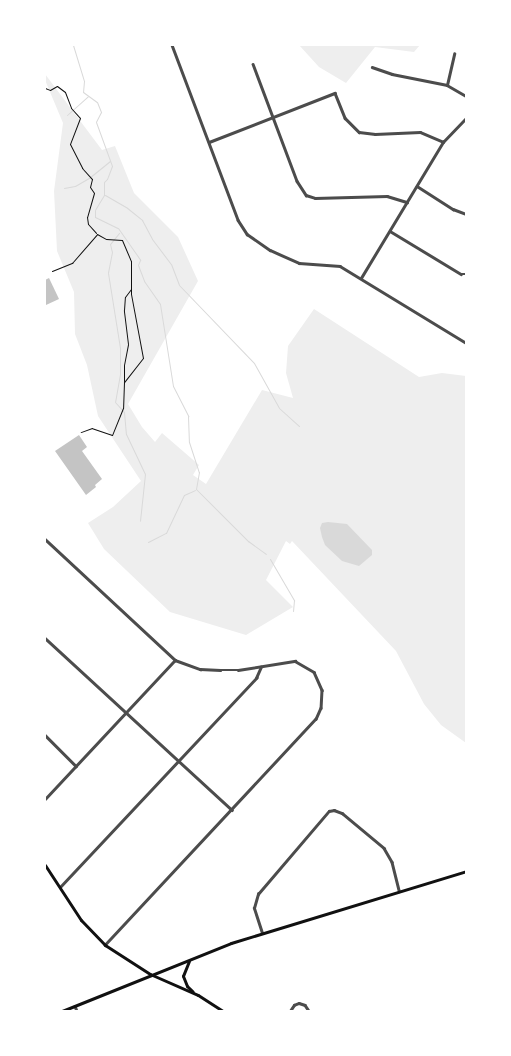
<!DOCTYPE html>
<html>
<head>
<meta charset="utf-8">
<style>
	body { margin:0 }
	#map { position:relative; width:511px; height:1056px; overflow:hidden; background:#fff; font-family:"Space Grotesk",sans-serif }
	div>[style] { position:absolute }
	.green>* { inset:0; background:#eee }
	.water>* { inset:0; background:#d9d9d9 }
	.stream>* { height:1px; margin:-0.5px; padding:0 0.5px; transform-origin:0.5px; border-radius:0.5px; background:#d9d9d9 }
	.building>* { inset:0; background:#c4c4c4 }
	.path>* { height:1px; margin:-0.5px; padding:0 0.5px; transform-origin:0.5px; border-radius:0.5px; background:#111 }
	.minor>* { height:2.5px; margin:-1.25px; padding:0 1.25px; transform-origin:1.25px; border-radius:1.25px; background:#4c4c4c }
	.secondary>* { height:3px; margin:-1.5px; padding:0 1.5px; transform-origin:1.5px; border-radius:1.5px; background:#111 }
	span { translate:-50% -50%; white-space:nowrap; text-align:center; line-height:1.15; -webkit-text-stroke:4px #fff; paint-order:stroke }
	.frame { position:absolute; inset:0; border:46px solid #fff; pointer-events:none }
</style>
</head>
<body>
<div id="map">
	<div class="green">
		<div style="clip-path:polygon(299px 45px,420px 45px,414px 52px,375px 47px,346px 83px,319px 67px)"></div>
		<div style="clip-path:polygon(45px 74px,102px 150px,115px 146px,134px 193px,178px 237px,198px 281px,128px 404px,142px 427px,155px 442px,162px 433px,199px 465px,193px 475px,206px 484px,262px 390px,293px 398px,286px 373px,288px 346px,314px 309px,419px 377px,442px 373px,466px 376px,466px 743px,441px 725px,424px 704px,396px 651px,292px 541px,290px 544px,286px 541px,266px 580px,293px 607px,246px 635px,170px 612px,104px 549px,88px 523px,113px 507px,141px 481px,98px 416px,87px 365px,75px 334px,74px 292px,57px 251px,54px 191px,63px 123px,45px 80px)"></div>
	</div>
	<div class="water">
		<div style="clip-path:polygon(328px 522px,347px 524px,372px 550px,372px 555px,359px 566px,342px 561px,325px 545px,322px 537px,320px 528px,322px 523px)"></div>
	</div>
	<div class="stream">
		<div style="left:73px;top:45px;width:38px;rotate:73deg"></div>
		<div style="left:84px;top:81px;width:11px;rotate:95deg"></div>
		<div style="left:83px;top:92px;width:17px;rotate:36deg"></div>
		<div style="left:97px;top:102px;width:11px;rotate:68deg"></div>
		<div style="left:101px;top:112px;width:11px;rotate:117deg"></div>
		<div style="left:96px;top:122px;width:47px;rotate:70deg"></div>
		<div style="left:112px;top:166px;width:14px;rotate:111deg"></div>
		<div style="left:107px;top:179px;width:4px;rotate:135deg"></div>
		<div style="left:104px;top:182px;width:13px;rotate:90deg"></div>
		<div style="left:104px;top:195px;width:17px;rotate:121deg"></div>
		<div style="left:95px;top:210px;width:7px;rotate:90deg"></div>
		<div style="left:95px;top:217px;width:25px;rotate:26deg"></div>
		<div style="left:118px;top:228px;width:39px;rotate:55deg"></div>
		<div style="left:140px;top:260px;width:5px;rotate:112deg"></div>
		<div style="left:138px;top:265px;width:17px;rotate:69deg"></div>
		<div style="left:144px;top:281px;width:28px;rotate:55deg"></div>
		<div style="left:160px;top:304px;width:83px;rotate:81deg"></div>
		<div style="left:173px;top:386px;width:34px;rotate:63deg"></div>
		<div style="left:188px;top:416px;width:26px;rotate:88deg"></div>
		<div style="left:189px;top:442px;width:32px;rotate:72deg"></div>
		<div style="left:199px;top:472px;width:17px;rotate:100deg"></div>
		<div style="left:196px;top:489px;width:74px;rotate:45deg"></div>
		<div style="left:248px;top:541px;width:22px;rotate:36deg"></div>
		<div style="left:67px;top:115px;width:28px;rotate:-42deg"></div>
		<div style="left:64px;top:188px;width:11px;rotate:-10deg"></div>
		<div style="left:75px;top:186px;width:16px;rotate:-30deg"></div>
		<div style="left:89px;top:178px;width:27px;rotate:-39deg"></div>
		<div style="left:105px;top:195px;width:24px;rotate:30deg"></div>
		<div style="left:126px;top:207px;width:21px;rotate:39deg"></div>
		<div style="left:142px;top:220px;width:21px;rotate:62deg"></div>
		<div style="left:152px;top:239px;width:31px;rotate:53deg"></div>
		<div style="left:171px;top:264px;width:22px;rotate:69deg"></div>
		<div style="left:179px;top:285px;width:108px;rotate:46.1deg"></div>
		<div style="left:254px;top:363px;width:51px;rotate:60.9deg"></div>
		<div style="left:279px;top:408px;width:27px;rotate:42deg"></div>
		<div style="left:119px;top:233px;width:14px;rotate:129deg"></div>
		<div style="left:110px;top:244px;width:8px;rotate:76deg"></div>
		<div style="left:112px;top:252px;width:21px;rotate:101deg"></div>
		<div style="left:108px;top:273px;width:76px;rotate:80.9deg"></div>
		<div style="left:120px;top:348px;width:26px;rotate:90deg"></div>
		<div style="left:120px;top:374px;width:28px;rotate:100deg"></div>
		<div style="left:115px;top:402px;width:13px;rotate:48deg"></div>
		<div style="left:124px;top:412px;width:22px;rotate:85deg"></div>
		<div style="left:126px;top:434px;width:44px;rotate:64.6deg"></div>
		<div style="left:145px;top:474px;width:47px;rotate:96.1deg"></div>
		<div style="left:148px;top:542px;width:20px;rotate:-27deg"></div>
		<div style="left:166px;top:533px;width:42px;rotate:-64.7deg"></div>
		<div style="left:184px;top:495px;width:12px;rotate:-24deg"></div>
		<div style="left:270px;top:559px;width:48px;rotate:59.7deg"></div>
		<div style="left:294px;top:600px;width:11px;rotate:95deg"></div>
	</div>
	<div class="building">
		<div style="clip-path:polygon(49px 278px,59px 299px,46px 305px,45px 280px)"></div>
		<div style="clip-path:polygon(79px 435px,87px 447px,82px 451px,102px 479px,95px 485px,96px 487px,86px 495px,55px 451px)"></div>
	</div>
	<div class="path">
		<div style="left:45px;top:88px;width:5px;rotate:22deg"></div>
		<div style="left:50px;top:90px;width:8px;rotate:-30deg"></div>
		<div style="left:57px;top:86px;width:10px;rotate:37deg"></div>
		<div style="left:65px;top:92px;width:17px;rotate:69deg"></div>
		<div style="left:71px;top:108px;width:13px;rotate:48deg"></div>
		<div style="left:80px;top:118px;width:28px;rotate:111deg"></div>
		<div style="left:70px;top:144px;width:27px;rotate:63deg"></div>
		<div style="left:82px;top:168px;width:15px;rotate:48deg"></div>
		<div style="left:92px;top:179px;width:8px;rotate:104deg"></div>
		<div style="left:90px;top:187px;width:7px;rotate:56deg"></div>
		<div style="left:94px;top:193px;width:25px;rotate:106deg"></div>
		<div style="left:87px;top:217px;width:7px;rotate:82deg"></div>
		<div style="left:88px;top:224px;width:12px;rotate:48deg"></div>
		<div style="left:52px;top:271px;width:22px;rotate:-22deg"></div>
		<div style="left:72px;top:263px;width:38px;rotate:-49deg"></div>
		<div style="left:97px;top:234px;width:10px;rotate:29deg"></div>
		<div style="left:106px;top:239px;width:16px;rotate:4deg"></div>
		<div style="left:122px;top:240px;width:23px;rotate:67deg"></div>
		<div style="left:131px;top:261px;width:33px;rotate:90deg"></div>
		<div style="left:131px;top:294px;width:65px;rotate:79.4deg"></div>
		<div style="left:143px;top:358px;width:31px;rotate:128deg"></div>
		<div style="left:124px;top:382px;width:26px;rotate:92deg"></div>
		<div style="left:123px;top:408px;width:29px;rotate:112deg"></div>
		<div style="left:112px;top:435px;width:21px;rotate:-161deg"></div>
		<div style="left:92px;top:428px;width:12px;rotate:160deg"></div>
		<div style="left:124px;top:381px;width:16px;rotate:-90deg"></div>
		<div style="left:124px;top:365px;width:21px;rotate:-79deg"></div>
		<div style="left:128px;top:344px;width:34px;rotate:-97deg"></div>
		<div style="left:124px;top:310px;width:13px;rotate:-86deg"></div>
		<div style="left:125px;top:297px;width:10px;rotate:-53deg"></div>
	</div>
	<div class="minor">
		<div style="left:172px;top:45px;width:187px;rotate:69.3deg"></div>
		<div style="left:238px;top:220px;width:17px;rotate:57deg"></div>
		<div style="left:247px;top:234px;width:28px;rotate:35deg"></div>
		<div style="left:270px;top:250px;width:32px;rotate:24deg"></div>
		<div style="left:299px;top:263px;width:41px;rotate:4.2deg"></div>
		<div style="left:340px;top:266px;width:148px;rotate:31.4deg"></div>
		<div style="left:253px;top:64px;width:125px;rotate:69.4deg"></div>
		<div style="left:297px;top:181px;width:17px;rotate:57deg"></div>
		<div style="left:306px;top:195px;width:9px;rotate:18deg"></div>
		<div style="left:315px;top:198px;width:72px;rotate:-1.6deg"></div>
		<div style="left:387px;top:196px;width:21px;rotate:17deg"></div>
		<div style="left:372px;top:67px;width:21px;rotate:19deg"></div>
		<div style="left:392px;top:74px;width:56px;rotate:11.3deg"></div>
		<div style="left:447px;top:85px;width:22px;rotate:30deg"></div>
		<div style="left:447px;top:85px;width:32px;rotate:-77deg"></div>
		<div style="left:209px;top:142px;width:135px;rotate:-21.3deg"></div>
		<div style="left:335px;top:93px;width:27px;rotate:68deg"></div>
		<div style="left:345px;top:118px;width:20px;rotate:45deg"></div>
		<div style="left:359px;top:132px;width:16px;rotate:7deg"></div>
		<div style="left:375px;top:134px;width:45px;rotate:-2.5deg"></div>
		<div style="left:420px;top:132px;width:25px;rotate:23deg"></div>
		<div style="left:417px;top:186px;width:43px;rotate:32.6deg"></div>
		<div style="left:453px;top:209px;width:14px;rotate:21deg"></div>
		<div style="left:390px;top:231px;width:83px;rotate:31.2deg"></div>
		<div style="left:461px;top:274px;width:5px"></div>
		<div style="left:361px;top:278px;width:159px;rotate:-58.9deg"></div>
		<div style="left:443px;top:142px;width:33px;rotate:-46deg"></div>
		<div style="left:45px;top:539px;width:178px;rotate:42.9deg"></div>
		<div style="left:175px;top:660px;width:27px;rotate:20deg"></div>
		<div style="left:200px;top:669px;width:20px;rotate:3deg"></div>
		<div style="left:220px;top:670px;width:18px"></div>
		<div style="left:238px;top:670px;width:58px;rotate:-9deg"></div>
		<div style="left:295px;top:661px;width:22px;rotate:30deg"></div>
		<div style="left:314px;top:672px;width:20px;rotate:66deg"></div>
		<div style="left:322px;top:690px;width:18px;rotate:93deg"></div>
		<div style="left:321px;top:708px;width:12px;rotate:114deg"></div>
		<div style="left:316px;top:719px;width:309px;rotate:133deg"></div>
		<div style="left:45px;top:638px;width:254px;rotate:42.6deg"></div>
		<div style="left:45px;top:735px;width:44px;rotate:45deg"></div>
		<div style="left:45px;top:799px;width:190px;rotate:-46.9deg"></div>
		<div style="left:60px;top:887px;width:287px;rotate:-46.8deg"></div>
		<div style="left:256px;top:678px;width:12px;rotate:-66deg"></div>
		<div style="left:262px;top:933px;width:26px;rotate:-108deg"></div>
		<div style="left:254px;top:908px;width:15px;rotate:-74deg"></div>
		<div style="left:258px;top:894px;width:109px;rotate:-49.5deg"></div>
		<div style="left:329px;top:811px;width:5px;rotate:-11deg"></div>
		<div style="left:334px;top:810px;width:9px;rotate:21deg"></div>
		<div style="left:342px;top:813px;width:55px;rotate:39.8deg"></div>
		<div style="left:384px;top:848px;width:16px;rotate:60deg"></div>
		<div style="left:392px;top:862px;width:30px;rotate:76deg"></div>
		<div style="left:75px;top:1006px;width:5px;rotate:68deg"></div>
		<div style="left:290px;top:1011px;width:7px;rotate:-56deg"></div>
		<div style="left:294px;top:1005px;width:5px;rotate:-22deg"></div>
		<div style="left:299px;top:1003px;width:6px;rotate:18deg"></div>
		<div style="left:305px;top:1005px;width:7px;rotate:56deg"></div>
	</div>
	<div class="secondary">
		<div style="left:45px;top:865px;width:66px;rotate:56.8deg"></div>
		<div style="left:81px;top:920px;width:35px;rotate:46deg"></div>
		<div style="left:105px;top:945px;width:54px;rotate:32.8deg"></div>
		<div style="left:150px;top:974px;width:52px;rotate:23.6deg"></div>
		<div style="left:198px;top:995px;width:30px;rotate:33deg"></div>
		<div style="left:189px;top:961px;width:16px;rotate:112deg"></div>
		<div style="left:183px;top:976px;width:11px;rotate:68deg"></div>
		<div style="left:187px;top:986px;width:8px;rotate:45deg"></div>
		<div style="left:62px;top:1011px;width:182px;rotate:-21.9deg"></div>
		<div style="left:231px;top:943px;width:246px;rotate:-17deg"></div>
	</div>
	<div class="frame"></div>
</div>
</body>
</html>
